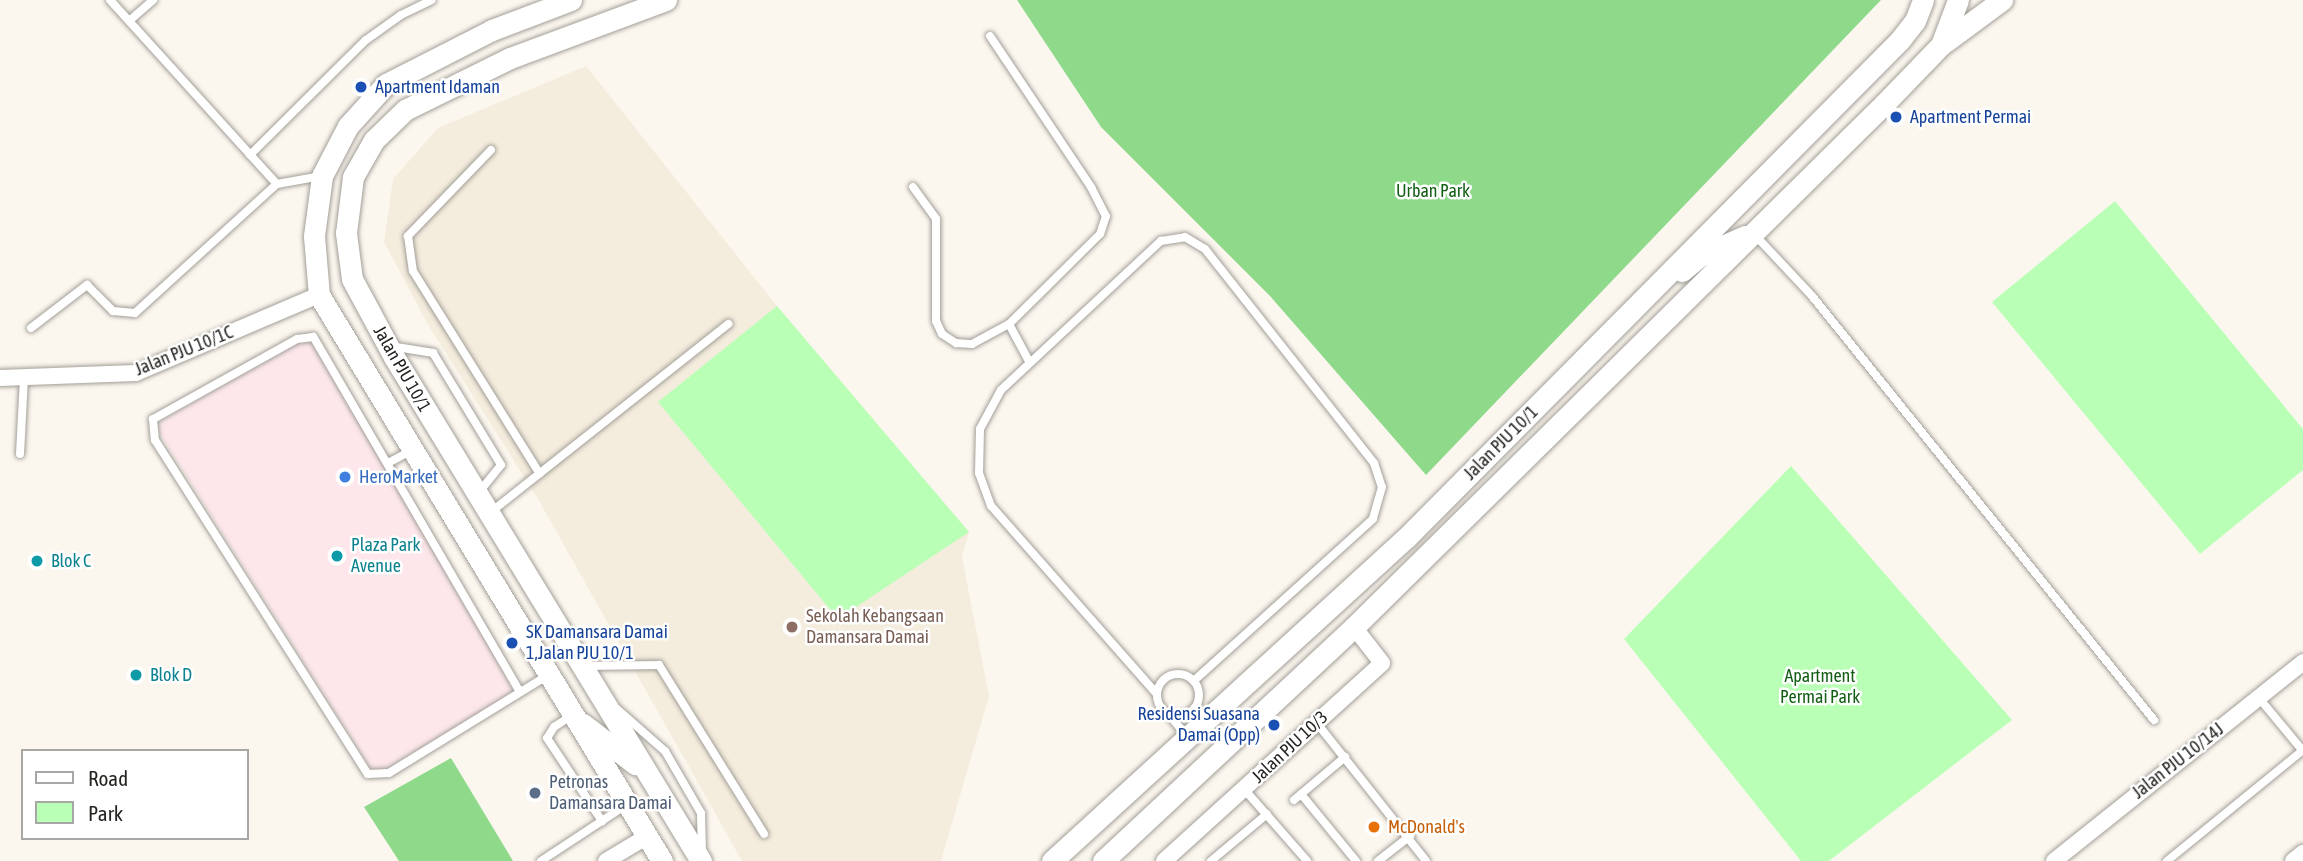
<!DOCTYPE html>
<html>
<head>
<meta charset="utf-8">
<style>
	body { margin:0 }
	#map { position:relative; width:2303px; height:861px; overflow:hidden; background:#fbf7ef; font-family:"Asap Condensed",sans-serif }
	div>[style] { position:absolute }
	.commercial>* { inset:0; background:#fde7eb }
	.built>* { inset:0; background:#f4ecdd }
	.green>* { inset:0; background:#baffb6 }
	.forest>* { inset:0; background:#8fd98b }
	.roads { filter:drop-shadow(0 0 2px #a39f98) drop-shadow(0 0 2px #a39f98) }
	.service>* { height:8px; margin:-4px; padding:0 4px; transform-origin:4px; border-radius:4px; background:#fff }
	.service>.ring { margin:-4px; padding:0; box-sizing:content-box; background:none; border:8px solid #fff; border-radius:50% }
	.minor>* { height:16px; margin:-8px; padding:0 8px; transform-origin:8px; border-radius:8px; background:#fff }
	.tertiary>* { height:21px; margin:-10.5px; padding:0 10.5px; transform-origin:10.5px; border-radius:10.5px; background:#fff }
	.dots>* { width:19px; height:19px; translate:-50% -50%; box-sizing:border-box; border:4px solid #fff; border-radius:50% }
	span { translate:-50% -50%; white-space:nowrap; text-align:center; line-height:1.15; -webkit-text-stroke:5px #fff; paint-order:stroke }
	.transit-label { font-size:18px; color:#164399 }
	.left { translate:0 -50%; text-align:left }
	.right { translate:-100% -50%; text-align:right }
	.park-label { font-size:18px; color:#135f15 }
	.street-label { font-size:18px; color:#242320 }
	.shop-label { font-size:18px; color:#366cbe }
	.culture-label { font-size:18px; color:#0d838f }
	.education-label { font-size:18px; color:#785e54 }
	.service-label { font-size:18px; color:#4e5e75 }
	.food-label { font-size:18px; color:#c56008 }
	.legend { position:absolute; left:21px; top:749px; width:228px; height:91px; box-sizing:border-box; background:#fff; border:2px solid #a7a7a6; margin:0; padding:9px 12px; list-style:none; font-size:21px; color:#242320 }
	.legend li { display:flex; align-items:center; gap:14px; height:35px }
	.legend b { width:35px; border:2px solid #a7a7a6 }
</style>
</head>
<body>
<div id="map">
	<div class="commercial">
		<div style="clip-path:polygon(300px 342px,313px 342px,514px 691px,388px 768px,373px 772px,157px 429px,158px 423px)"></div>
	</div>
	<div class="built">
		<div style="clip-path:polygon(586px 66px,777px 306px,969px 532px,962px 557px,989px 696px,941px 861px,742px 861px,538px 499px,427px 323px,384px 242px,393px 179px,438px 128px)"></div>
	</div>
	<div class="green">
		<div style="clip-path:polygon(2115px 201px,2303px 429px,2303px 470px,2200px 554px,1992px 302px)"></div>
		<div style="clip-path:polygon(777px 306px,969px 532px,838px 619px,658px 402px)"></div>
		<div style="clip-path:polygon(1791px 466px,2012px 720px,1829px 861px,1801px 861px,1624px 639px)"></div>
	</div>
	<div class="forest">
		<div style="clip-path:polygon(1017px 0,1881px 0,1426px 475px,1270px 296px,1101px 127px)"></div>
		<div style="clip-path:polygon(451px 758px,513px 861px,399px 861px,364px 807px)"></div>
	</div>
	<div class="roads">
		<div class="service">
			<div style="left:110px;top:0;width:248px;rotate:47.8deg"></div>
			<div style="left:129px;top:21px;width:32px;rotate:-41deg"></div>
			<div style="left:990px;top:36px;width:182px;rotate:56.2deg"></div>
			<div style="left:1091px;top:187px;width:33px;rotate:63deg"></div>
			<div style="left:1106px;top:216px;width:19px;rotate:108deg"></div>
			<div style="left:1100px;top:234px;width:128px;rotate:135.3deg"></div>
			<div style="left:1009px;top:324px;width:44px;rotate:61.7deg"></div>
			<div style="left:491px;top:150px;width:120px;rotate:134deg"></div>
			<div style="left:408px;top:236px;width:35px;rotate:82deg"></div>
			<div style="left:413px;top:271px;width:239px;rotate:58deg"></div>
			<div style="left:250px;top:155px;width:163px;rotate:-44.8deg"></div>
			<div style="left:366px;top:40px;width:43px;rotate:-35.5deg"></div>
			<div style="left:401px;top:15px;width:34px;rotate:-26deg"></div>
			<div style="left:913px;top:187px;width:39px;rotate:54deg"></div>
			<div style="left:936px;top:219px;width:102px;rotate:90deg"></div>
			<div style="left:936px;top:321px;width:14px;rotate:65deg"></div>
			<div style="left:942px;top:334px;width:17px;rotate:33deg"></div>
			<div style="left:956px;top:343px;width:16px;rotate:4deg"></div>
			<div style="left:972px;top:344px;width:42px;rotate:-28.4deg"></div>
			<div style="left:1754px;top:234px;width:85px;rotate:46.9deg"></div>
			<div style="left:1812px;top:296px;width:545px;rotate:51.11deg"></div>
			<div style="left:31px;top:328px;width:71px;rotate:-37.5deg"></div>
			<div style="left:87px;top:285px;width:37px;rotate:45deg"></div>
			<div style="left:113px;top:311px;width:22px;rotate:5deg"></div>
			<div style="left:135px;top:313px;width:192px;rotate:-42.3deg"></div>
			<div style="left:277px;top:184px;width:45px;rotate:-10.3deg"></div>
			<div style="left:390px;top:346px;width:44px;rotate:9.2deg"></div>
			<div style="left:433px;top:353px;width:131px;rotate:58.7deg"></div>
			<div style="left:501px;top:465px;width:36px;rotate:129deg"></div>
			<div style="left:20px;top:454px;width:77px;rotate:-87deg"></div>
			<div style="left:388px;top:463px;width:27px;rotate:-28deg"></div>
			<div style="left:491px;top:512px;width:303px;rotate:-38.4deg"></div>
			<div style="left:584px;top:666px;width:75px;rotate:-0.8deg"></div>
			<div style="left:659px;top:665px;width:199px;rotate:58.1deg"></div>
			<div class="ring" style="left:1157px;top:674px;width:34px;height:34px"></div>
			<div style="left:520px;top:692px;width:411px;rotate:-120.2deg"></div>
			<div style="left:313px;top:337px;width:16px;rotate:173deg"></div>
			<div style="left:297px;top:339px;width:165px;rotate:150.9deg"></div>
			<div style="left:153px;top:419px;width:21px;rotate:85deg"></div>
			<div style="left:155px;top:440px;width:396px;rotate:57.5deg"></div>
			<div style="left:368px;top:774px;width:21px;rotate:-3deg"></div>
			<div style="left:389px;top:773px;width:187px;rotate:-31.6deg"></div>
			<div style="left:1156px;top:693px;width:249px;rotate:-131.4deg"></div>
			<div style="left:991px;top:506px;width:35px;rotate:-110deg"></div>
			<div style="left:979px;top:473px;width:44px;rotate:-88.7deg"></div>
			<div style="left:980px;top:429px;width:44px;rotate:-61.7deg"></div>
			<div style="left:1001px;top:390px;width:219px;rotate:-43deg"></div>
			<div style="left:1161px;top:241px;width:24px;rotate:-9deg"></div>
			<div style="left:1185px;top:237px;width:23px;rotate:31deg"></div>
			<div style="left:1205px;top:249px;width:273px;rotate:51.7deg"></div>
			<div style="left:1374px;top:463px;width:25px;rotate:72deg"></div>
			<div style="left:1382px;top:487px;width:33px;rotate:106deg"></div>
			<div style="left:1373px;top:519px;width:241px;rotate:137.9deg"></div>
			<div style="left:2259px;top:698px;width:69px;rotate:50.3deg"></div>
			<div style="left:617px;top:709px;width:64px;rotate:41.2deg"></div>
			<div style="left:665px;top:751px;width:72px;rotate:59.9deg"></div>
			<div style="left:701px;top:813px;width:40px;rotate:88.6deg"></div>
			<div style="left:571px;top:716px;width:20px;rotate:147deg"></div>
			<div style="left:554px;top:727px;width:13px;rotate:122deg"></div>
			<div style="left:547px;top:738px;width:100px;rotate:56.5deg"></div>
			<div style="left:1170px;top:716px;width:26px;rotate:50deg"></div>
			<div style="left:1316px;top:722px;width:177px;rotate:51.6deg"></div>
			<div style="left:1244px;top:789px;width:96px;rotate:48.8deg"></div>
			<div style="left:1301px;top:794px;width:87px;rotate:50.6deg"></div>
			<div style="left:1294px;top:800px;width:67px;rotate:-40.1deg"></div>
			<div style="left:541px;top:861px;width:102px;rotate:-33.4deg"></div>
			<div style="left:1211px;top:861px;width:73px;rotate:-40deg"></div>
			<div style="left:1378px;top:861px;width:41px;rotate:-38deg"></div>
			<div style="left:2167px;top:861px;width:176px;rotate:-39.2deg"></div>
		</div>
		<div class="minor">
			<div style="left:0;top:378px;width:136px;rotate:-2.1deg"></div>
			<div style="left:136px;top:373px;width:199px;rotate:-23.1deg"></div>
			<div style="left:606px;top:861px;width:47px;rotate:-31deg"></div>
			<div style="left:1164px;top:861px;width:294px;rotate:-42.2deg"></div>
			<div style="left:1382px;top:663px;width:46px;rotate:-127.9deg"></div>
			<div style="left:2054px;top:861px;width:319px;rotate:-38.6deg"></div>
			<div style="left:2293px;top:861px;width:13px;rotate:-39deg"></div>
		</div>
		<div class="tertiary">
			<div style="left:571px;top:0;width:85px;rotate:159.2deg"></div>
			<div style="left:492px;top:30px;width:119px;rotate:153deg"></div>
			<div style="left:386px;top:84px;width:57px;rotate:132.1deg"></div>
			<div style="left:348px;top:126px;width:56px;rotate:117.5deg"></div>
			<div style="left:322px;top:176px;width:61px;rotate:97.6deg"></div>
			<div style="left:314px;top:236px;width:59px;rotate:85.2deg"></div>
			<div style="left:319px;top:295px;width:662px;rotate:58.78deg"></div>
			<div style="left:666px;top:0;width:166px;rotate:159.6deg"></div>
			<div style="left:510px;top:58px;width:117px;rotate:153.7deg"></div>
			<div style="left:405px;top:110px;width:43px;rotate:135.9deg"></div>
			<div style="left:374px;top:140px;width:43px;rotate:119.6deg"></div>
			<div style="left:353px;top:177px;width:56px;rotate:97.1deg"></div>
			<div style="left:346px;top:233px;width:46px;rotate:82.6deg"></div>
			<div style="left:352px;top:279px;width:89px;rotate:61.7deg"></div>
			<div style="left:394px;top:357px;width:590px;rotate:58.65deg"></div>
			<div style="left:1945px;top:42px;width:71px;rotate:-36.4deg"></div>
			<div style="left:1682px;top:271px;width:23px;rotate:-40deg"></div>
			<div style="left:1700px;top:256px;width:49px;rotate:-24deg"></div>
			<div style="left:583px;top:724px;width:66px;rotate:37.6deg"></div>
			<div style="left:1052px;top:861px;width:479px;rotate:-42.4deg"></div>
			<div style="left:1406px;top:538px;width:701px;rotate:-45.23deg"></div>
			<div style="left:1900px;top:40px;width:24px;rotate:-52deg"></div>
			<div style="left:1915px;top:21px;width:22px;rotate:-69deg"></div>
			<div style="left:1103px;top:861px;width:343px;rotate:-43deg"></div>
			<div style="left:1354px;top:627px;width:745px;rotate:-44.62deg"></div>
			<div style="left:1884px;top:104px;width:82px;rotate:-46deg"></div>
			<div style="left:1941px;top:45px;width:48px;rotate:-69.3deg"></div>
		</div>
	</div>
	<div class="dots">
		<div style="left:361px;top:87px;background:#1a4fb4"></div>
		<div style="left:1896px;top:117px;background:#1a4fb4"></div>
		<div style="left:345px;top:477px;background:#3f7fe0"></div>
		<div style="left:337px;top:556px;background:#0f9aa8"></div>
		<div style="left:37px;top:561px;background:#0f9aa8"></div>
		<div style="left:792px;top:627px;background:#8d6e63"></div>
		<div style="left:512px;top:643px;background:#1a4fb4"></div>
		<div style="left:136px;top:675px;background:#0f9aa8"></div>
		<div style="left:1274px;top:725px;background:#1a4fb4"></div>
		<div style="left:535px;top:793px;background:#5c6f8a"></div>
		<div style="left:1374px;top:827px;background:#e8710a"></div>
	</div>
	<div class="transit-label">
		<span class="left" style="left:375px;top:87px">Apartment Idaman</span>
		<span class="left" style="left:1910px;top:117px">Apartment Permai</span>
		<span class="left" style="left:526px;top:643px">SK Damansara Damai<br>1,Jalan PJU 10/1</span>
		<span class="right" style="left:1260px;top:725px">Residensi Suasana<br>Damai (Opp)</span>
	</div>
	<div class="park-label">
		<span style="left:1433px;top:191px">Urban Park</span>
		<span style="left:1820px;top:687px">Apartment<br>Permai Park</span>
	</div>
	<div class="street-label">
		<span style="left:184px;top:351px;rotate:-22deg">Jalan PJU 10/1C</span>
		<span style="left:402px;top:369px;rotate:60deg">Jalan PJU 10/1</span>
		<span style="left:1501px;top:443px;rotate:-45deg">Jalan PJU 10/1</span>
		<span style="left:1290px;top:747px;rotate:-43deg">Jalan PJU 10/3</span>
		<span style="left:2178px;top:761px;rotate:-38deg">Jalan PJU 10/14J</span>
	</div>
	<div class="shop-label">
		<span class="left" style="left:359px;top:477px">HeroMarket</span>
	</div>
	<div class="culture-label">
		<span class="left" style="left:351px;top:556px">Plaza Park<br>Avenue</span>
		<span class="left" style="left:51px;top:561px">Blok C</span>
		<span class="left" style="left:150px;top:675px">Blok D</span>
	</div>
	<div class="education-label">
		<span class="left" style="left:806px;top:627px">Sekolah Kebangsaan<br>Damansara Damai</span>
	</div>
	<div class="service-label">
		<span class="left" style="left:549px;top:793px">Petronas<br>Damansara Damai</span>
	</div>
	<div class="food-label">
		<span class="left" style="left:1388px;top:827px">McDonald's</span>
	</div>
	<ul class="legend">
	<li><b style="height:9px;background:#fff"></b>Road</li>
	<li><b style="height:19px;background:#baffb6"></b>Park</li>
	</ul>
</div>
</body>
</html>
